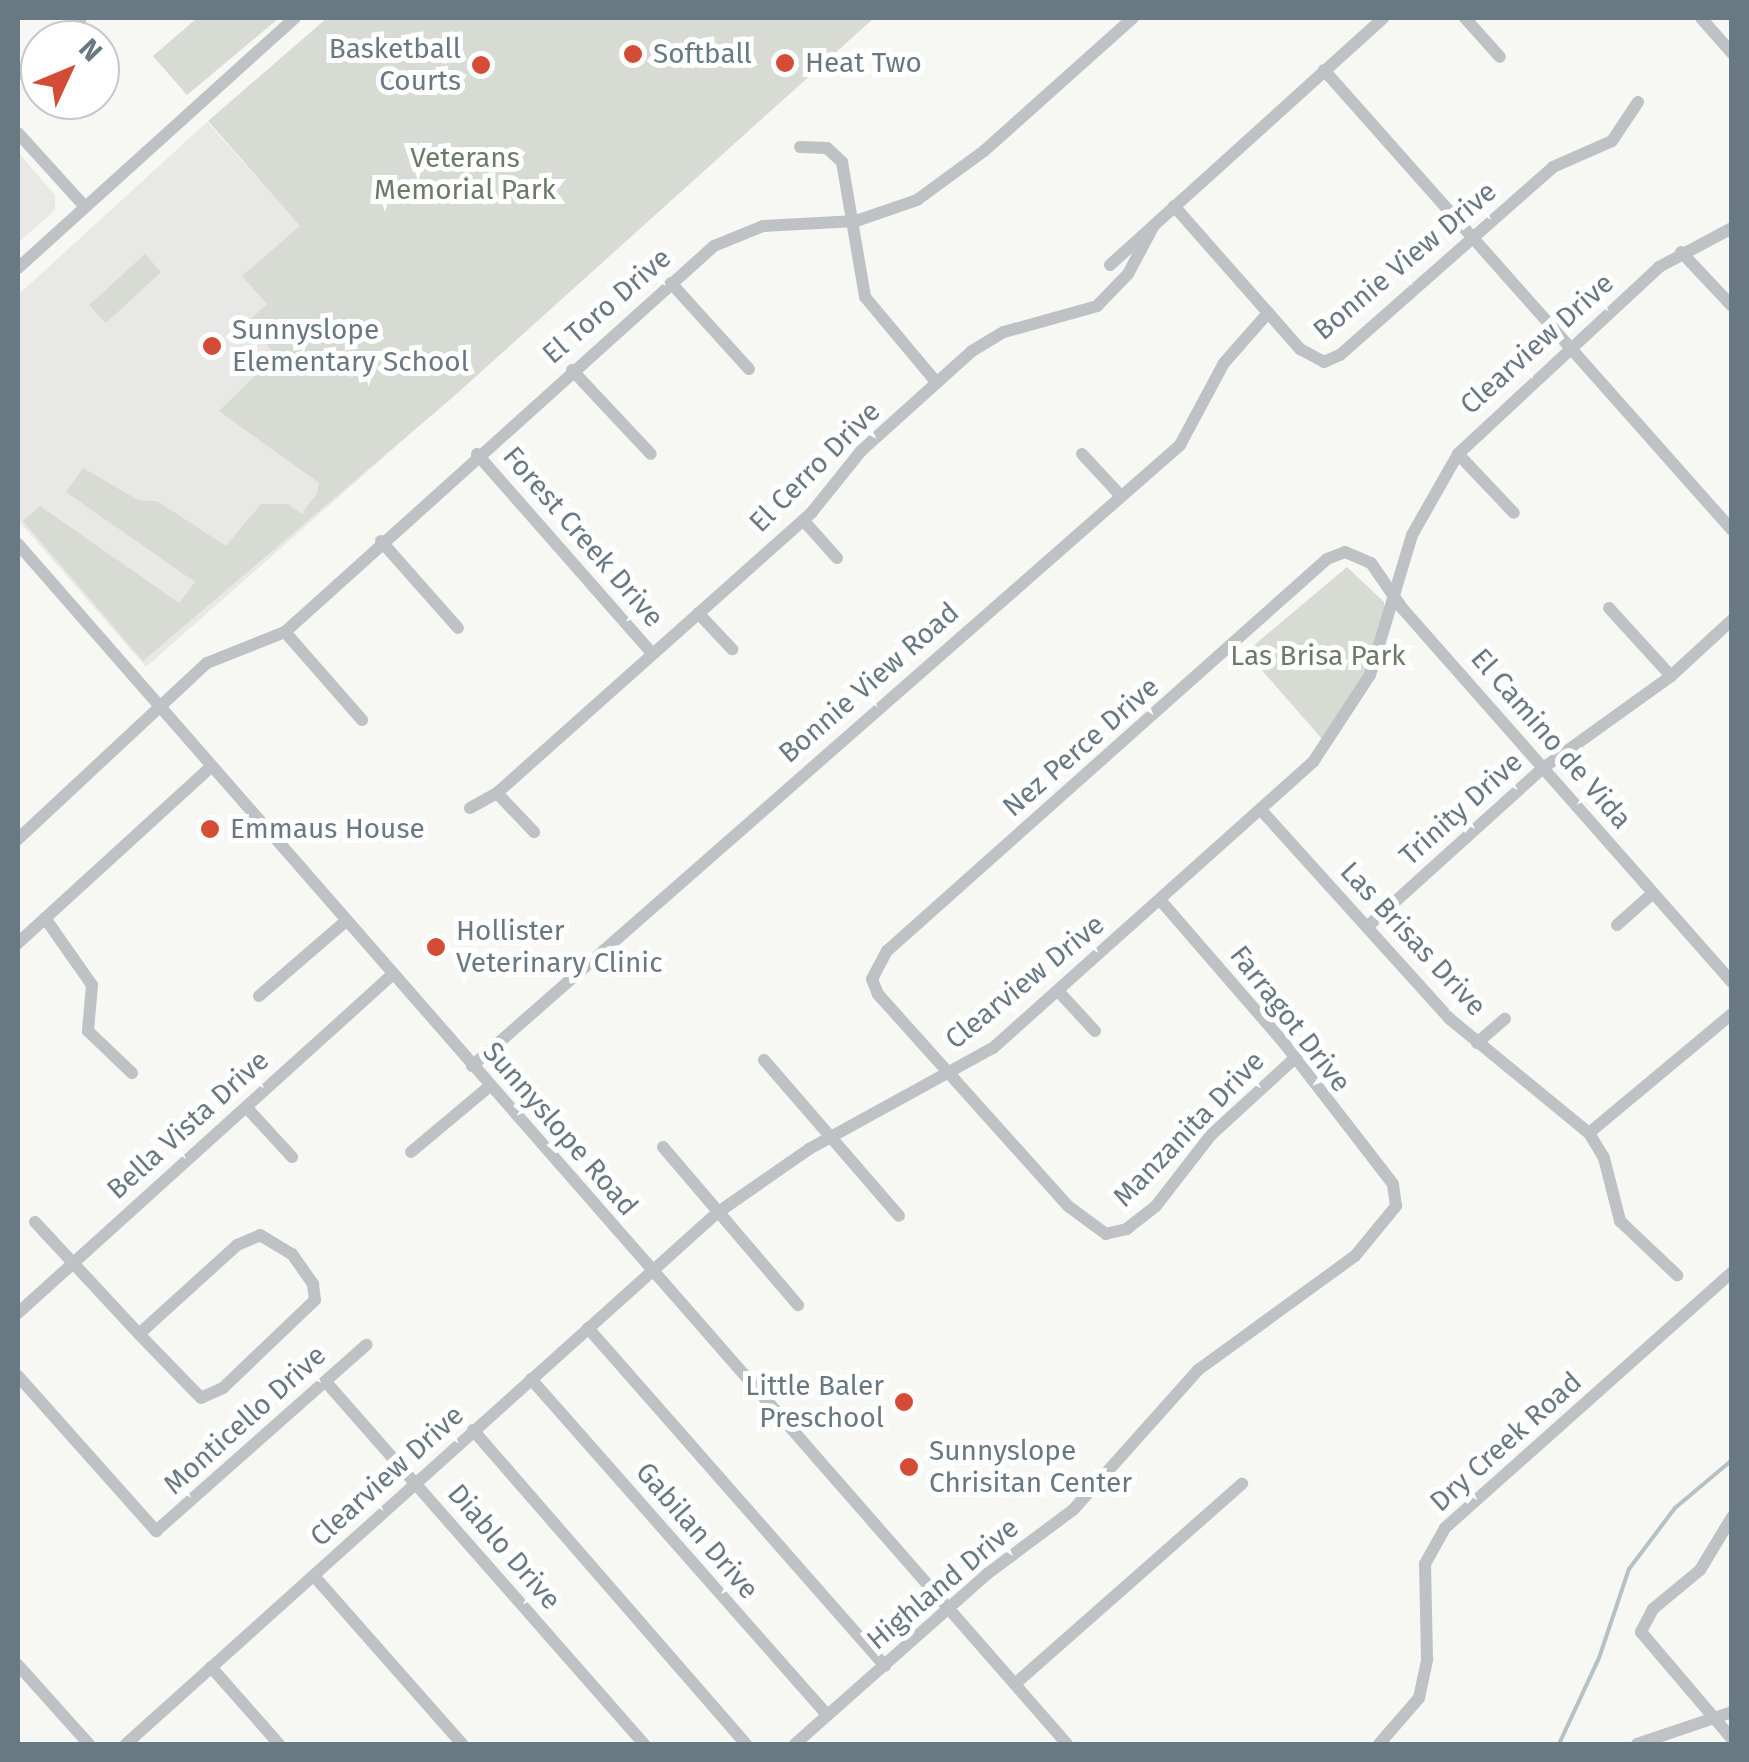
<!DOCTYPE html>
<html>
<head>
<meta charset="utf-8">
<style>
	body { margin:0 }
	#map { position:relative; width:1749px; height:1762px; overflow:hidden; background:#f7f7f4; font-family:"Fira Sans",sans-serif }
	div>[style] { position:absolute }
	.built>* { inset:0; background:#e8e8e7 }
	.green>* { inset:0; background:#d7dbd4 }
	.stream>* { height:4px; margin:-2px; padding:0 2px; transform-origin:2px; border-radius:2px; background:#b5c2c5 }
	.minor>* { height:12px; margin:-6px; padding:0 6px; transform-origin:6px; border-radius:6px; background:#bec2c5 }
	.dots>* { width:28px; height:28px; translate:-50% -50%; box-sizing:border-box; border:5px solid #fff; border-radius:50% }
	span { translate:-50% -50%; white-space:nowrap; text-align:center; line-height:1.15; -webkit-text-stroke:10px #fff; paint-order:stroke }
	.poi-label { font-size:28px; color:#687983 }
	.right { translate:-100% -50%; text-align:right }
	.left { translate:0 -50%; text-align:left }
	.park-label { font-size:28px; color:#6d7a67 }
	.street-label { font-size:28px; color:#687983 }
	.frame { position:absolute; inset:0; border:20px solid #687983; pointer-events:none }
	.north { position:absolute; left:20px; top:20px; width:100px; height:100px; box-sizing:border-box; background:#fff; border:2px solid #c3c9cd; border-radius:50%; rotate:46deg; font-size:28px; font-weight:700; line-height:40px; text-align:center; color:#687983 }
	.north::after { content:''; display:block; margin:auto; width:35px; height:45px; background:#d54c36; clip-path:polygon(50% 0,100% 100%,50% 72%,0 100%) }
</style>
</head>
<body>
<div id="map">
	<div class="built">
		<div style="clip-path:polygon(207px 122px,453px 396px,146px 667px,18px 520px,18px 295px)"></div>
		<div style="clip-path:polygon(18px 152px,55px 195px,55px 210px,18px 243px)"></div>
	</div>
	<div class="green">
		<div style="clip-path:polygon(197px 18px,279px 18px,187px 95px,153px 56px)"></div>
		<div style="clip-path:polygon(327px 18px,874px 18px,453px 397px,143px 661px,23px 521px,40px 506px,179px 603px,195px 582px,66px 492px,83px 468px,138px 500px,157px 501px,226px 546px,261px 504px,287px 504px,302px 514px,317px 493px,319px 483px,219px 411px,276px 355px,247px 322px,267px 304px,242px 276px,300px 226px,208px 121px)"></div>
		<div style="clip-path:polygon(145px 254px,161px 272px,106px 323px,89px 305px)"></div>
		<div style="clip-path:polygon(1347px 567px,1384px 602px,1384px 611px,1369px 664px,1343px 717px,1323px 740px,1246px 652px)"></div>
	</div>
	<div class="stream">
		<div style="left:1559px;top:1744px;width:95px;rotate:-65.1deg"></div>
		<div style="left:1599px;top:1658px;width:94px;rotate:-71.4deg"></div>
		<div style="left:1629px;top:1569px;width:76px;rotate:-53deg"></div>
		<div style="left:1675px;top:1508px;width:75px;rotate:-40.1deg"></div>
	</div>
	<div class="minor">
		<div style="left:1465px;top:18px;width:52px;rotate:48.1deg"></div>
		<div style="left:1701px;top:18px;width:47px;rotate:48.5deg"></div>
		<div style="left:56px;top:40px;width:33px;rotate:-41deg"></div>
		<div style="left:1324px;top:70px;width:615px;rotate:48.43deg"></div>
		<div style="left:18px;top:74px;width:30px;rotate:-42deg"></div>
		<div style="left:18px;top:133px;width:100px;rotate:47.8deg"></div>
		<div style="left:800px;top:147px;width:27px;rotate:2deg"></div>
		<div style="left:827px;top:148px;width:21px;rotate:43deg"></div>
		<div style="left:842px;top:162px;width:137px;rotate:80.3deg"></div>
		<div style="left:865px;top:297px;width:111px;rotate:50.1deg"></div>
		<div style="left:1174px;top:206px;width:191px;rotate:48.6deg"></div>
		<div style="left:1300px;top:349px;width:27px;rotate:28deg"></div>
		<div style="left:1324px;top:362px;width:17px;rotate:-24deg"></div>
		<div style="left:1340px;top:355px;width:284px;rotate:-41.4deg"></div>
		<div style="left:1553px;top:167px;width:64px;rotate:-23.8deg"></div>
		<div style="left:1612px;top:141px;width:47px;rotate:-56.3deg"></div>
		<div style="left:1681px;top:252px;width:74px;rotate:46.6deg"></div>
		<div style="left:1110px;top:265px;width:368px;rotate:-42.1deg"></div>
		<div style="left:18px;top:268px;width:373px;rotate:-42.1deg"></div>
		<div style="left:671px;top:283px;width:116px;rotate:47.8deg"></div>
		<div style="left:572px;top:370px;width:115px;rotate:46.8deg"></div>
		<div style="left:477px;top:454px;width:265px;rotate:48.7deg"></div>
		<div style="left:1082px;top:454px;width:57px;rotate:47.1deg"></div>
		<div style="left:1458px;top:454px;width:81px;rotate:46.5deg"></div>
		<div style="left:803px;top:520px;width:51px;rotate:48.2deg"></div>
		<div style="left:381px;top:541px;width:116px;rotate:48.5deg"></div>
		<div style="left:18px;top:544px;width:1594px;rotate:48.84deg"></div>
		<div style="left:1609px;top:608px;width:92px;rotate:47.6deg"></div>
		<div style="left:698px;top:613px;width:50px;rotate:46.6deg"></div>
		<div style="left:285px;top:632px;width:117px;rotate:48.8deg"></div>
		<div style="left:497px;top:793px;width:54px;rotate:46.5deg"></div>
		<div style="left:470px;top:808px;width:31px;rotate:-29deg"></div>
		<div style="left:497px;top:793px;width:422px;rotate:-41.7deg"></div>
		<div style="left:812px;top:512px;width:78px;rotate:-51.2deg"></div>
		<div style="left:861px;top:451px;width:149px;rotate:-42deg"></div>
		<div style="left:972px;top:351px;width:37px;rotate:-31deg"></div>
		<div style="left:1004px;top:332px;width:97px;rotate:-15.6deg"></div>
		<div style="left:1097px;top:306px;width:45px;rotate:-45.9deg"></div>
		<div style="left:1128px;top:274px;width:55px;rotate:-62deg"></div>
		<div style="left:1261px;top:810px;width:282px;rotate:47.9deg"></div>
		<div style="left:1450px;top:1019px;width:180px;rotate:39.4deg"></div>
		<div style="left:1589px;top:1133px;width:29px;rotate:59deg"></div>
		<div style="left:1604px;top:1158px;width:65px;rotate:75.7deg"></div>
		<div style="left:1620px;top:1221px;width:79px;rotate:43.5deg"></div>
		<div style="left:18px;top:839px;width:258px;rotate:-43deg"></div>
		<div style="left:207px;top:663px;width:84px;rotate:-21.7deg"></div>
		<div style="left:285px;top:632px;width:577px;rotate:-41.98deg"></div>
		<div style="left:714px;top:246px;width:53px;rotate:-22.2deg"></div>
		<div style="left:763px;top:226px;width:93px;rotate:-3.1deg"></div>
		<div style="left:856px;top:221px;width:65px;rotate:-19deg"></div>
		<div style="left:917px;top:200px;width:83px;rotate:-36.2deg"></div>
		<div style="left:984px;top:151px;width:200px;rotate:-41.8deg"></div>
		<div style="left:45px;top:918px;width:82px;rotate:55deg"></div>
		<div style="left:92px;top:985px;width:46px;rotate:95deg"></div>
		<div style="left:88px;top:1031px;width:61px;rotate:43.7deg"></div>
		<div style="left:1617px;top:925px;width:47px;rotate:-41.5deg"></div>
		<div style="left:1367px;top:927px;width:237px;rotate:-42.1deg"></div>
		<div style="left:1543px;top:768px;width:158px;rotate:-35.7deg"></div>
		<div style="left:1671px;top:676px;width:83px;rotate:-42.6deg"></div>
		<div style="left:18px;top:943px;width:261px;rotate:-42.4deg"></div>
		<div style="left:1059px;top:992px;width:53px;rotate:47.3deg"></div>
		<div style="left:259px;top:996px;width:115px;rotate:-40.8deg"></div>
		<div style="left:1477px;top:1043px;width:37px;rotate:-41deg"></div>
		<div style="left:1295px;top:1058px;width:114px;rotate:137.5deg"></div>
		<div style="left:1211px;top:1135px;width:90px;rotate:127.8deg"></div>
		<div style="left:1156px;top:1206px;width:37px;rotate:142deg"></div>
		<div style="left:1127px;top:1229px;width:22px;rotate:167deg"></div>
		<div style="left:1106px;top:1234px;width:47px;rotate:-143.6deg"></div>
		<div style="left:1068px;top:1206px;width:285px;rotate:-131.9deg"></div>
		<div style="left:878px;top:994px;width:16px;rotate:-112deg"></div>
		<div style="left:872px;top:979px;width:32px;rotate:-62deg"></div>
		<div style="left:887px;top:951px;width:589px;rotate:-41.7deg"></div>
		<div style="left:1327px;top:559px;width:19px;rotate:-21deg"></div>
		<div style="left:1345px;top:552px;width:28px;rotate:23deg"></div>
		<div style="left:1371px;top:563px;width:55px;rotate:55.4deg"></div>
		<div style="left:1402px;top:608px;width:499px;rotate:48.6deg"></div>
		<div style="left:764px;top:1060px;width:206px;rotate:49.1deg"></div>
		<div style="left:472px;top:1066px;width:942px;rotate:-41.25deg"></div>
		<div style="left:1180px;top:445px;width:93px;rotate:-61.8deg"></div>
		<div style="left:1224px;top:363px;width:67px;rotate:-48.7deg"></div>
		<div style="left:246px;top:1107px;width:68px;rotate:47.4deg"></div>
		<div style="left:1589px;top:1133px;width:186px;rotate:-39.8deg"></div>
		<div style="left:663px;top:1147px;width:208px;rotate:49.5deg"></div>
		<div style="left:411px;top:1152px;width:103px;rotate:-39.9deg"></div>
		<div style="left:35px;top:1222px;width:153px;rotate:47.1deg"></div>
		<div style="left:260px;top:1235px;width:37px;rotate:31deg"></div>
		<div style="left:292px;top:1254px;width:37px;rotate:55deg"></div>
		<div style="left:313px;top:1284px;width:16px;rotate:83deg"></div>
		<div style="left:315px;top:1300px;width:127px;rotate:136.3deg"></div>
		<div style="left:223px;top:1388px;width:24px;rotate:156deg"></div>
		<div style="left:201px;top:1398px;width:89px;rotate:-134.1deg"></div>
		<div style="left:139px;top:1334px;width:132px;rotate:-42.2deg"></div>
		<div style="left:237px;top:1245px;width:25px;rotate:-23deg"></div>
		<div style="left:18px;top:1313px;width:504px;rotate:-42.11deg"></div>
		<div style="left:588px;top:1328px;width:450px;rotate:48.7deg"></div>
		<div style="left:18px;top:1376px;width:208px;rotate:48.3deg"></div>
		<div style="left:156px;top:1531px;width:281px;rotate:-41.5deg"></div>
		<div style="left:531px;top:1379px;width:448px;rotate:48.6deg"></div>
		<div style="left:326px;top:1382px;width:482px;rotate:48.7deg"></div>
		<div style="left:473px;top:1430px;width:416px;rotate:49deg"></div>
		<div style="left:1732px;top:1517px;width:62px;rotate:121.1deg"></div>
		<div style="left:1700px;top:1570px;width:61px;rotate:140.3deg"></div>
		<div style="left:1653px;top:1609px;width:26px;rotate:118deg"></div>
		<div style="left:1641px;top:1632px;width:140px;rotate:49.6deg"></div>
		<div style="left:314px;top:1576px;width:224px;rotate:48.6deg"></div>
		<div style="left:18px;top:1665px;width:106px;rotate:48.1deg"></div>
		<div style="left:211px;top:1667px;width:103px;rotate:48.6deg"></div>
		<div style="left:1015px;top:1684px;width:303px;rotate:-41.4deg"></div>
		<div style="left:126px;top:1744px;width:795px;rotate:-41.94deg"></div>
		<div style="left:717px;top:1213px;width:112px;rotate:-34.8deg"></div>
		<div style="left:809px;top:1149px;width:210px;rotate:-28.8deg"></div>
		<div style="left:993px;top:1048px;width:429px;rotate:-41.8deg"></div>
		<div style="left:1313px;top:762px;width:104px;rotate:-56.8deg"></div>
		<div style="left:1370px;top:675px;width:146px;rotate:-73.3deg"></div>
		<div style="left:1412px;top:535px;width:93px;rotate:-60.4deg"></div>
		<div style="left:1458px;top:454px;width:275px;rotate:-42.9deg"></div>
		<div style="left:1659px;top:267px;width:83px;rotate:-28.1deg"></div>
		<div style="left:795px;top:1744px;width:256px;rotate:-41.5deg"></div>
		<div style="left:987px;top:1574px;width:107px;rotate:-36.7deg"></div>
		<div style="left:1073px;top:1510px;width:188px;rotate:-48.2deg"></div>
		<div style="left:1198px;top:1370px;width:194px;rotate:-36deg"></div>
		<div style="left:1355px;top:1256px;width:65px;rotate:-50.6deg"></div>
		<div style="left:1396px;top:1206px;width:22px;rotate:-98deg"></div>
		<div style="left:1393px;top:1184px;width:178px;rotate:-127.7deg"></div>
		<div style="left:1284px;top:1043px;width:188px;rotate:-130.9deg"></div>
		<div style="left:1379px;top:1744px;width:61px;rotate:-49deg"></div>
		<div style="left:1419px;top:1698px;width:40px;rotate:-78deg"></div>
		<div style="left:1427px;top:1659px;width:95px;rotate:-91.2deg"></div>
		<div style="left:1425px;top:1564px;width:41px;rotate:-60.9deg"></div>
		<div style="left:1445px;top:1528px;width:385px;rotate:-41.7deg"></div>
		<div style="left:1637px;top:1744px;width:100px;rotate:-18.6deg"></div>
	</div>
	<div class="dots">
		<div style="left:633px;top:54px;background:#d54c36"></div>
		<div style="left:785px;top:63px;background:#d54c36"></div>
		<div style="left:481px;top:65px;background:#d54c36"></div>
		<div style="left:212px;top:346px;background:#d54c36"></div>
		<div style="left:210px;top:829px;background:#d54c36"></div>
		<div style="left:436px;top:947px;background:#d54c36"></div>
		<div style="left:904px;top:1402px;background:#d54c36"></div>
		<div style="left:909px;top:1467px;background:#d54c36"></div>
	</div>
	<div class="poi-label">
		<span class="right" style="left:461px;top:65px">Basketball<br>Courts</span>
		<span class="left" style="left:653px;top:54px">Softball</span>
		<span class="left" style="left:805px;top:63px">Heat Two</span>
		<span class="left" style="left:232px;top:346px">Sunnyslope<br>Elementary School</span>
		<span class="left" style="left:230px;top:829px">Emmaus House</span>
		<span class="left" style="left:456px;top:947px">Hollister<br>Veterinary Clinic</span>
		<span class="right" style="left:884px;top:1402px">Little Baler<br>Preschool</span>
		<span class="left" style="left:929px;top:1467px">Sunnyslope<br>Chrisitan Center</span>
	</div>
	<div class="park-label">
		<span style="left:465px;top:174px">Veterans<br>Memorial Park</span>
		<span style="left:1318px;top:656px">Las Brisa Park</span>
	</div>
	<div class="street-label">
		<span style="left:1405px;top:261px;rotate:-40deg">Bonnie View Drive</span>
		<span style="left:607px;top:306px;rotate:-41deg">El Toro Drive</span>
		<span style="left:1537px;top:344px;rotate:-42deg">Clearview Drive</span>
		<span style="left:815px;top:467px;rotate:-45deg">El Cerro Drive</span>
		<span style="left:583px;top:537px;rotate:49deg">Forest Creek Drive</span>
		<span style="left:869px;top:683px;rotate:-41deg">Bonnie View Road</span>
		<span style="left:1551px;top:739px;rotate:49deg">El Camino de Vida</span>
		<span style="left:1081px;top:747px;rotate:-41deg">Nez Perce Drive</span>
		<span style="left:1461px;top:809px;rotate:-42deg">Trinity Drive</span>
		<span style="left:1413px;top:939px;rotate:47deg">Las Brisas Drive</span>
		<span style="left:1025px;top:982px;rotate:-39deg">Clearview Drive</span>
		<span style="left:1290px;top:1019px;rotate:52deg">Farragot Drive</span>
		<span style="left:188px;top:1125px;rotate:-42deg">Bella Vista Drive</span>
		<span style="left:560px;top:1129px;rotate:49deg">Sunnyslope Road</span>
		<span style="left:1189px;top:1129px;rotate:-46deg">Manzanita Drive</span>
		<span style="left:245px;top:1420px;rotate:-42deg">Monticello Drive</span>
		<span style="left:1506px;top:1442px;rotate:-42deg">Dry Creek Road</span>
		<span style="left:387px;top:1476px;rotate:-42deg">Clearview Drive</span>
		<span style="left:697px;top:1531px;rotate:49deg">Gabilan Drive</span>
		<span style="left:504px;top:1547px;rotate:49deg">Diablo Drive</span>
		<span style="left:943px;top:1584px;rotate:-40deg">Highland Drive</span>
	</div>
	<div class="frame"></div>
	<div class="north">N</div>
</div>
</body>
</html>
